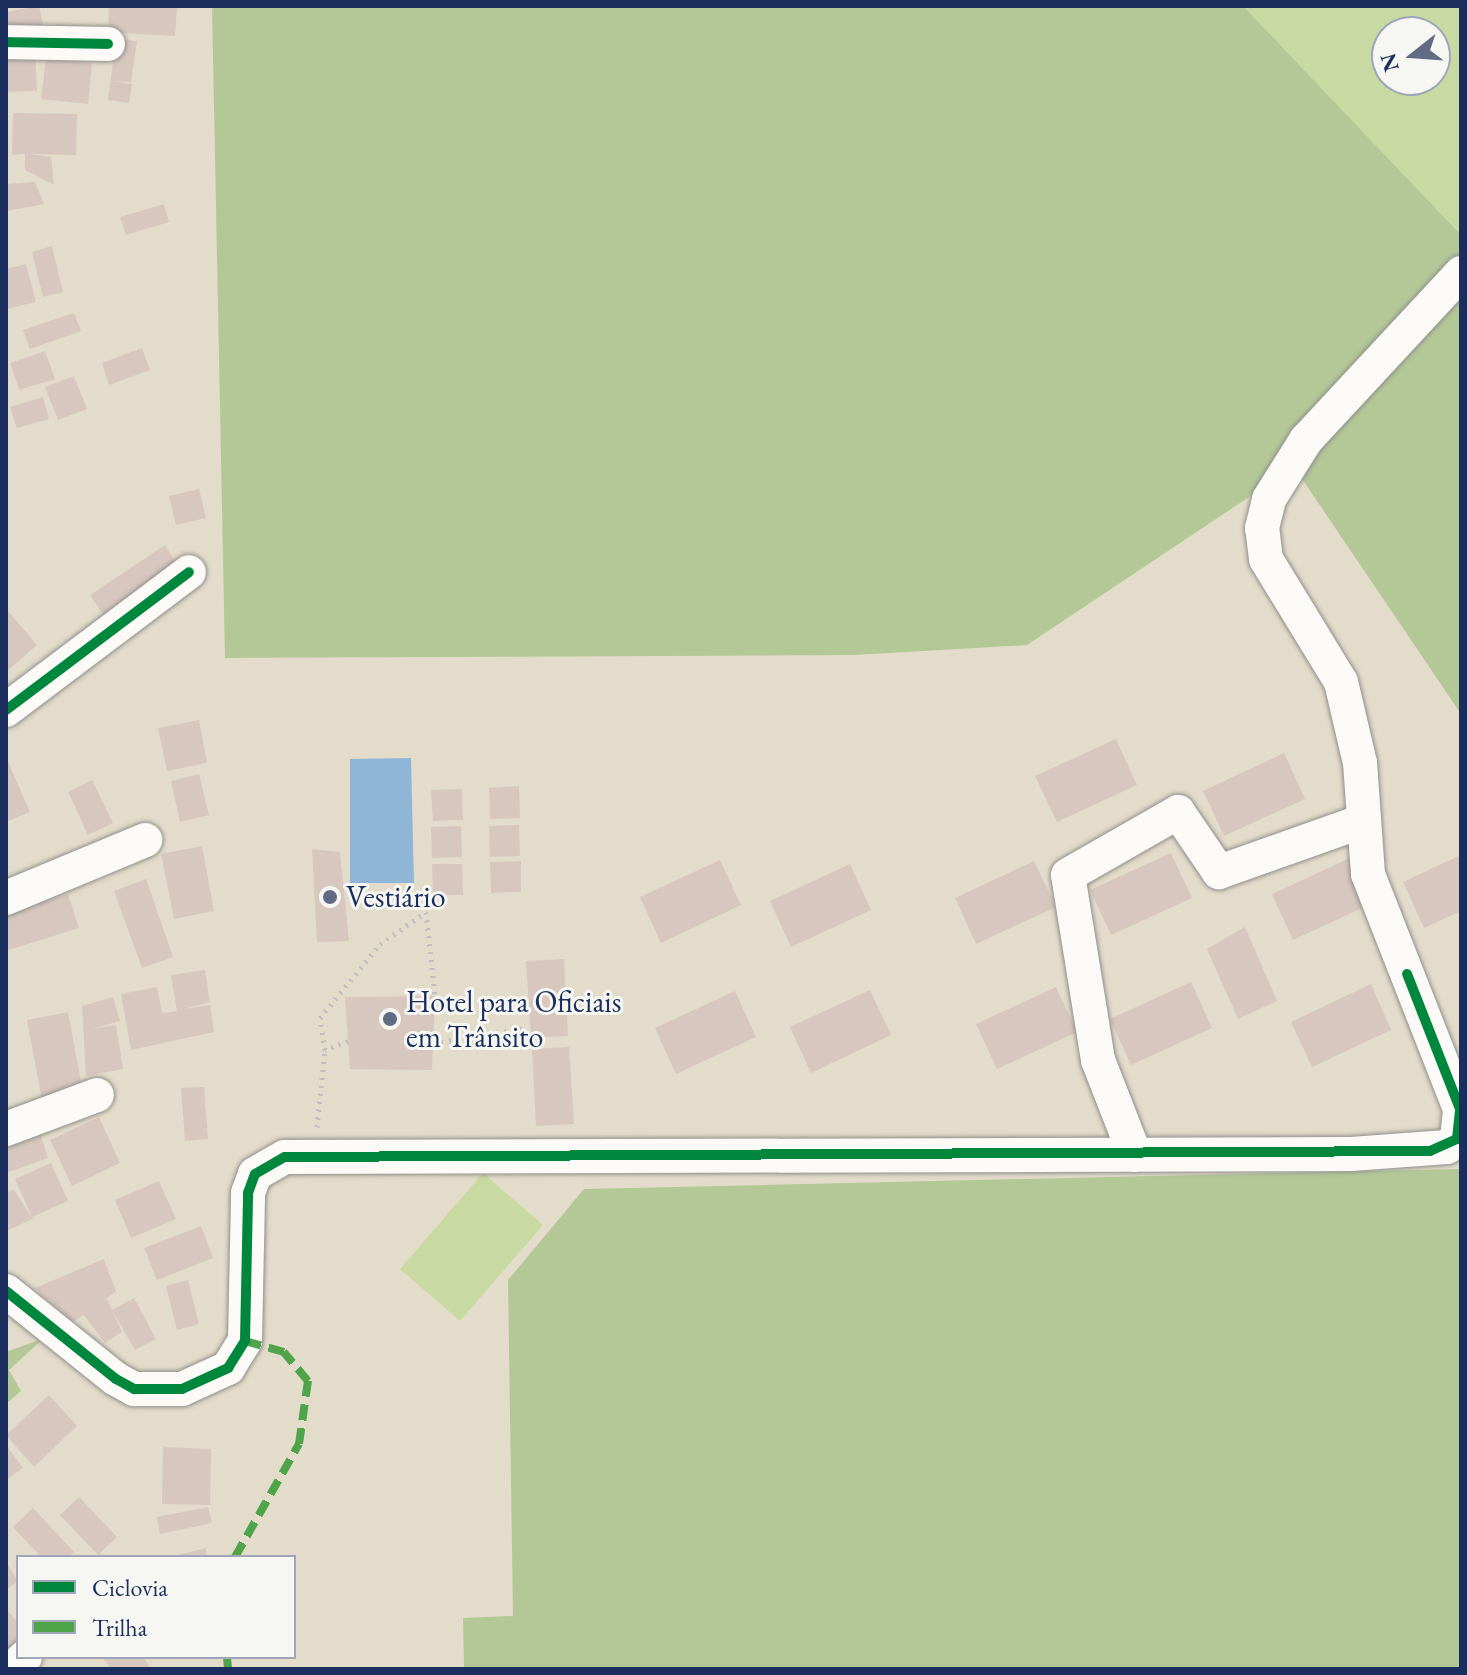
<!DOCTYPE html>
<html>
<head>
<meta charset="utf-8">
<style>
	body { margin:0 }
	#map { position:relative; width:1467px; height:1675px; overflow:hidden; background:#e4dcca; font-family:"EB Garamond",serif }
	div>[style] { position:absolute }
	.green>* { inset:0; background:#c8d9a1 }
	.forest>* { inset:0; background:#b4c897 }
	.water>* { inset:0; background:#8fb6d6 }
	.building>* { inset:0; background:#d7c7bf }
	.path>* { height:5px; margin-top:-2.5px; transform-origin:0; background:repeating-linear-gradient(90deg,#bfbec1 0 2px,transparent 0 8px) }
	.roads { filter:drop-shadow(0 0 2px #908f8e) drop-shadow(0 0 2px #908f8e) }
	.minor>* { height:34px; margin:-17px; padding:0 17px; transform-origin:17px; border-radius:17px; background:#fbfaf7 }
	.quiet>* { height:8px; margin-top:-4px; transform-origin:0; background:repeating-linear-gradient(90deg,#4fa44a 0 16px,transparent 0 24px) }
	.cycleway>* { height:10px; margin:-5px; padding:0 5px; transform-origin:5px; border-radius:5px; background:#00873e }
	.dots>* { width:22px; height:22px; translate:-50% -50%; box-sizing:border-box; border:4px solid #f6f6f2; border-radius:50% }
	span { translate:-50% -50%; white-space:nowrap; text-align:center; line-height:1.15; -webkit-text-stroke:6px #f6f6f2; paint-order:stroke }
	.poi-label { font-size:30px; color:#1b2f5e }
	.left { translate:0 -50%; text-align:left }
	.frame { position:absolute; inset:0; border:8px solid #1b2f5e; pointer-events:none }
	.legend { position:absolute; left:16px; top:1555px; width:280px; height:104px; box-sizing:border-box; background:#f6f6f2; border:2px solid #9ea6b7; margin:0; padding:10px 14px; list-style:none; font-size:24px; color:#1b2f5e }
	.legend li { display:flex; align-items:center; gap:16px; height:40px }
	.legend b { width:40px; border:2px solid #9ea6b7 }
	.north { position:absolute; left:1371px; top:16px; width:80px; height:80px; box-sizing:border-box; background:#f6f6f2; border:2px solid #9ea6b7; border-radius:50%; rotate:253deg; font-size:22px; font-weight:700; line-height:32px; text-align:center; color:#1b2f5e }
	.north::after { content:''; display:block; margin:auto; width:28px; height:36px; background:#616c84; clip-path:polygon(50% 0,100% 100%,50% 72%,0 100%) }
</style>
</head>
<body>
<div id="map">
	<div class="green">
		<div style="clip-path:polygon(evenodd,1243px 6px,1461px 6px,1461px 235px,1243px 6px,1387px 32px,1435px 32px,1435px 80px,1387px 80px,1387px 32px)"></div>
		<div style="clip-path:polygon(483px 1173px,543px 1225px,460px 1321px,400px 1269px)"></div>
	</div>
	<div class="forest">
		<div style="clip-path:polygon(212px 6px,1243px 6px,1461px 235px,1461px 714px,1294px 467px,1027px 645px,854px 655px,225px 658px)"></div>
		<div style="clip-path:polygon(1461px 1169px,1461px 1669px,464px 1669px,463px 1618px,513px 1616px,508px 1280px,584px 1189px)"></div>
		<div style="clip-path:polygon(44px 1338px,9px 1370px,21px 1391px,6px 1404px,6px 1352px)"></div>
	</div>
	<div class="water">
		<div style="clip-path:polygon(411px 758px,414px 883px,350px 883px,350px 759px)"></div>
	</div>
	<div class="building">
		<div style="clip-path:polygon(39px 6px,44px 31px,6px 38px,6px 12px)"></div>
		<div style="clip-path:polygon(109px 6px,177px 6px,175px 36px,108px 32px)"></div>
		<div style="clip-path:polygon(116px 39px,137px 41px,131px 82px,113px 81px,132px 84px,129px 103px,108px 100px)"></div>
		<div style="clip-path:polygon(35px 53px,37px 91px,8px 92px,7px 54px)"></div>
		<div style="clip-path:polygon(46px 58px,92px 63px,88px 104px,41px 99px)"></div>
		<div style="clip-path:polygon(13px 113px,77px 114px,76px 155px,29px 154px,51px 157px,54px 185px,25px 170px,25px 154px,12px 155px)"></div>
		<div style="clip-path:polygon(35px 182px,44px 204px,6px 211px,6px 184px)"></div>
		<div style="clip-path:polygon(164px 204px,169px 222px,126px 235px,120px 217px)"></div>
		<div style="clip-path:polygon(52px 246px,63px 292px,43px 297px,32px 252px)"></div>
		<div style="clip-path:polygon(26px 264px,36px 302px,6px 309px,6px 269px)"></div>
		<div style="clip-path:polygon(74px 313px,81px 331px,30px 349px,23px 330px)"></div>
		<div style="clip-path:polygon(142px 348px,150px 370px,109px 385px,102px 363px)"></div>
		<div style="clip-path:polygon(45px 351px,55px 379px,19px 390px,10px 363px)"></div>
		<div style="clip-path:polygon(74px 376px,87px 409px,58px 420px,45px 387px)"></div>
		<div style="clip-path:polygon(43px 397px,49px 419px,17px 428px,10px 407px)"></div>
		<div style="clip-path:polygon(199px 489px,206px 518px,176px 525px,169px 496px)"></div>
		<div style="clip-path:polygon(165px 545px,182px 572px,108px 622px,90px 595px)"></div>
		<div style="clip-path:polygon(6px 609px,37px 645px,6px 672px)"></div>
		<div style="clip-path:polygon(199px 720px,207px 763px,167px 771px,158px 728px)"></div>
		<div style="clip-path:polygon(1116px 739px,1137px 785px,1057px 822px,1035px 776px)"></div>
		<div style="clip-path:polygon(1284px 753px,1305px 799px,1224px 836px,1203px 791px)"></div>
		<div style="clip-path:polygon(6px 757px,30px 812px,6px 822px)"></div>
		<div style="clip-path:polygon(199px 774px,209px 815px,180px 822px,171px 781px)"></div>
		<div style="clip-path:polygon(92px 780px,113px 823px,88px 835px,68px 792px)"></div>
		<div style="clip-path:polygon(519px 786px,520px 818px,490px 819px,489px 788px)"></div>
		<div style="clip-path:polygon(462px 789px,463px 820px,433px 821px,431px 790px)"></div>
		<div style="clip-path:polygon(519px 825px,520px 856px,490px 857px,489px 826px)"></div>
		<div style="clip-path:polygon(461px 826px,462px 857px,432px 858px,431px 827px)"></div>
		<div style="clip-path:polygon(202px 846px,214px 911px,174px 919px,161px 854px)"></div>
		<div style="clip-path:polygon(312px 849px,340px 852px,349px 941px,317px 942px)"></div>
		<div style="clip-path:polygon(1171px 853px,1192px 898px,1111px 935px,1090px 890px)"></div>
		<div style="clip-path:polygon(1461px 855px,1461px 911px,1424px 928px,1403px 882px)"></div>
		<div style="clip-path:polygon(1352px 857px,1373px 903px,1293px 940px,1272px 894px)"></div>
		<div style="clip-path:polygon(720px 860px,741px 905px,661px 943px,640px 897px)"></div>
		<div style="clip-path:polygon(521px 861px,521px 892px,491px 893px,490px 862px)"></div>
		<div style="clip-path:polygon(1034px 861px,1056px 907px,976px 944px,955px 898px)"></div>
		<div style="clip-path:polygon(432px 864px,462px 864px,463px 895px,433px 895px)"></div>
		<div style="clip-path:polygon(850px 864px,871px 910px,791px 947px,770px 901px)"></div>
		<div style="clip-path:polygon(146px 879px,173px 957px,142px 968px,114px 891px)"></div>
		<div style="clip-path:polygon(68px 894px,79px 928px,6px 951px,6px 914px)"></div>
		<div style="clip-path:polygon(1245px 927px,1277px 1001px,1238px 1019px,1207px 949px)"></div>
		<div style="clip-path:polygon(564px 959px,568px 1036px,531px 1038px,526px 961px)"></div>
		<div style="clip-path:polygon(205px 970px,210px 1002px,183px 1009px,210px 1005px,214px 1032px,131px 1050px,121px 994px,157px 987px,162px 1013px,177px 1011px,171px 975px)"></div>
		<div style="clip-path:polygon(1191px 982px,1212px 1028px,1131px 1065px,1110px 1019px)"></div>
		<div style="clip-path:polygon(1371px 984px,1391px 1030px,1312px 1067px,1291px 1022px)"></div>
		<div style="clip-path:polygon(1056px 987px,1077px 1032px,997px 1069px,976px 1024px)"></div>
		<div style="clip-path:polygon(870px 990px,891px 1035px,811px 1073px,790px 1027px)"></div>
		<div style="clip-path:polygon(735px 991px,756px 1037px,676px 1074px,655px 1028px)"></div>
		<div style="clip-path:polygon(435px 996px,432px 1070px,350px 1069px,345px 997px)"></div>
		<div style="clip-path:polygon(113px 997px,120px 1021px,92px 1029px,116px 1025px,123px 1069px,86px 1076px,82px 1006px)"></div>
		<div style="clip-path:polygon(68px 1012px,83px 1093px,42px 1100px,27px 1020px)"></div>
		<div style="clip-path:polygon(569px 1047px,574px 1124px,536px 1126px,532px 1049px)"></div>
		<div style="clip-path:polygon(204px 1087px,208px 1139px,185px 1141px,181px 1088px)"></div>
		<div style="clip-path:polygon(99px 1117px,120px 1163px,72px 1186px,50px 1140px)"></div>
		<div style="clip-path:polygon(39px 1130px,48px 1158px,6px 1173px,6px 1142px)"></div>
		<div style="clip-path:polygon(51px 1163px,68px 1201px,32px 1217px,15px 1179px)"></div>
		<div style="clip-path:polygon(159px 1181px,176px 1219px,131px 1238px,115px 1200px)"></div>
		<div style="clip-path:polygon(14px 1190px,33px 1219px,6px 1231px,6px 1192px)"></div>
		<div style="clip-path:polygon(201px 1226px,213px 1258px,157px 1280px,144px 1248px)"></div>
		<div style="clip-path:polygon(104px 1259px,116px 1291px,99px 1304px,107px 1299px,112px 1310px,134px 1298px,156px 1339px,135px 1350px,112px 1310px,122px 1332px,105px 1343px,84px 1315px,72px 1322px,35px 1288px)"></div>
		<div style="clip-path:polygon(188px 1280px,199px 1324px,177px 1330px,166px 1286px)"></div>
		<div style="clip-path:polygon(49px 1395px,77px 1426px,34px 1467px,6px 1435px)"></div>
		<div style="clip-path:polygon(6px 1445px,23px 1468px,6px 1480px)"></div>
		<div style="clip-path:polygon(163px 1447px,211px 1449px,210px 1505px,162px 1504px)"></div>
		<div style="clip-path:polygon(79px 1497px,117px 1537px,98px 1555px,60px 1515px)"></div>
		<div style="clip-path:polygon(208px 1507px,212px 1523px,160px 1534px,157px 1517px)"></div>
		<div style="clip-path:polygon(33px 1508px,74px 1552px,68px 1557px,41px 1557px,13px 1527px)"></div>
		<div style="clip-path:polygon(206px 1548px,206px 1557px,174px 1557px,174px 1556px)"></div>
		<div style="clip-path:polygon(6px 1562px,18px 1581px,6px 1590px)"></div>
		<div style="clip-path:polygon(6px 1609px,18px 1623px,18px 1657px,6px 1655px)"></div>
		<div style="clip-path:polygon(102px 1657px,143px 1657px,151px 1669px,111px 1669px)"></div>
	</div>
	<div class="path">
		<div style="left:348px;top:1041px;width:25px;rotate:159deg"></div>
		<div style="left:325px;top:1050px;width:32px;rotate:-99deg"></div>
		<div style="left:320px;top:1018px;width:95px;rotate:-51deg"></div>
		<div style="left:380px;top:944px;width:56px;rotate:-34.8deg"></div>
		<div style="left:426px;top:912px;width:84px;rotate:83.9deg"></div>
		<div style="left:433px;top:1043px;width:92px;rotate:-9.4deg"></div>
		<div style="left:317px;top:1127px;width:77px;rotate:-84.1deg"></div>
	</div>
	<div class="roads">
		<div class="minor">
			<div style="left:6px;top:42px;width:102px;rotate:1.1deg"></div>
			<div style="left:6px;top:710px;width:229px;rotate:-37deg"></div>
			<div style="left:6px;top:898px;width:151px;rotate:-22.6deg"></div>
			<div style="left:6px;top:1129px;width:97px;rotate:-20.5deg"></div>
			<div style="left:1135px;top:1155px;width:102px;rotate:-111.3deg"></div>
			<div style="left:1098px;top:1060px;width:187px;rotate:-99.2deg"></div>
			<div style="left:1068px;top:875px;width:127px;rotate:-29.8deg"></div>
			<div style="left:1178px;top:812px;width:73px;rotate:55.7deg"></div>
			<div style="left:1219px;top:872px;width:150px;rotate:-19.5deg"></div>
			<div style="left:6px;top:1291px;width:141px;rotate:38.7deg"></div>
			<div style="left:116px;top:1379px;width:21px;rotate:29deg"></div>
			<div style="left:134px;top:1389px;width:48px"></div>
			<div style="left:182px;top:1389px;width:51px;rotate:-24.5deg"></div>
			<div style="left:228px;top:1368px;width:32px;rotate:-58deg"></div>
			<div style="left:245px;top:1341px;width:148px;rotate:-88.8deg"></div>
			<div style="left:248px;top:1193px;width:20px;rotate:-70deg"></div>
			<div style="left:255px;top:1174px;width:34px;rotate:-30deg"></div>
			<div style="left:285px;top:1157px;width:1066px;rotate:-0.16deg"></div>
			<div style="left:1351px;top:1154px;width:96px;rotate:-4.2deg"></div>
			<div style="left:1447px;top:1147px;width:13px;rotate:-39deg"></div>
			<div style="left:1457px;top:1139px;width:30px;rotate:-84deg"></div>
			<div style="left:1460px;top:1109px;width:252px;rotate:-111.4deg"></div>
			<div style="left:1368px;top:874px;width:111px;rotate:-94.1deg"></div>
			<div style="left:1360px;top:763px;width:83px;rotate:-103.2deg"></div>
			<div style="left:1341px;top:682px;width:144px;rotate:-121.4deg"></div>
			<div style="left:1266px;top:559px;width:31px;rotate:-97deg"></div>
			<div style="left:1262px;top:528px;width:30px;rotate:-76deg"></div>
			<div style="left:1269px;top:499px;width:70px;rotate:-57.9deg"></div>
			<div style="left:1306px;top:440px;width:228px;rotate:-47.1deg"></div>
			<div style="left:12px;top:1669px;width:18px;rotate:-43deg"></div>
		</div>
	</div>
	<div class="quiet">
		<div style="left:235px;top:1557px;width:130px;rotate:-60.5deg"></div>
		<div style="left:299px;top:1444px;width:64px;rotate:-81.9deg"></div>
		<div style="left:308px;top:1381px;width:38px;rotate:-130deg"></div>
		<div style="left:284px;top:1352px;width:41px;rotate:-164.2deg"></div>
		<div style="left:227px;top:1657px;width:12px;rotate:85deg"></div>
	</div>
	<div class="cycleway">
		<div style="left:6px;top:42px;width:102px;rotate:1.1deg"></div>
		<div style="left:6px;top:710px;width:229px;rotate:-37deg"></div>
		<div style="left:6px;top:1291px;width:141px;rotate:38.7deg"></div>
		<div style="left:116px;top:1379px;width:21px;rotate:29deg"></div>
		<div style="left:134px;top:1389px;width:48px"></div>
		<div style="left:182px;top:1389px;width:51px;rotate:-24.5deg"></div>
		<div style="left:228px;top:1368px;width:32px;rotate:-58deg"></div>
		<div style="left:245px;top:1341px;width:148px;rotate:-88.8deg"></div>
		<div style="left:248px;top:1193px;width:20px;rotate:-70deg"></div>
		<div style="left:255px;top:1174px;width:34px;rotate:-30deg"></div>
		<div style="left:285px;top:1157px;width:1145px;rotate:-0.3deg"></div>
		<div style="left:1430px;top:1151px;width:30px;rotate:-24deg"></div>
		<div style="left:1457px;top:1139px;width:30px;rotate:-84deg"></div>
		<div style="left:1460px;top:1109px;width:145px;rotate:-111.4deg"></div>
	</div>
	<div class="dots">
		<div style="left:330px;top:897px;background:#616c84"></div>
		<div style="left:390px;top:1019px;background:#616c84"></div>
	</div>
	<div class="poi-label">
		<span class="left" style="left:346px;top:897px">Vestiário</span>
		<span class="left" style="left:406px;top:1019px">Hotel para Oficiais<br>em Trânsito</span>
	</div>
	<div class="frame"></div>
	<ul class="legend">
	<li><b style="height:10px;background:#00873e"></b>Ciclovia</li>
	<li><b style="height:10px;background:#4fa44a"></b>Trilha</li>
	</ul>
	<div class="north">N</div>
</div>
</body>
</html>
